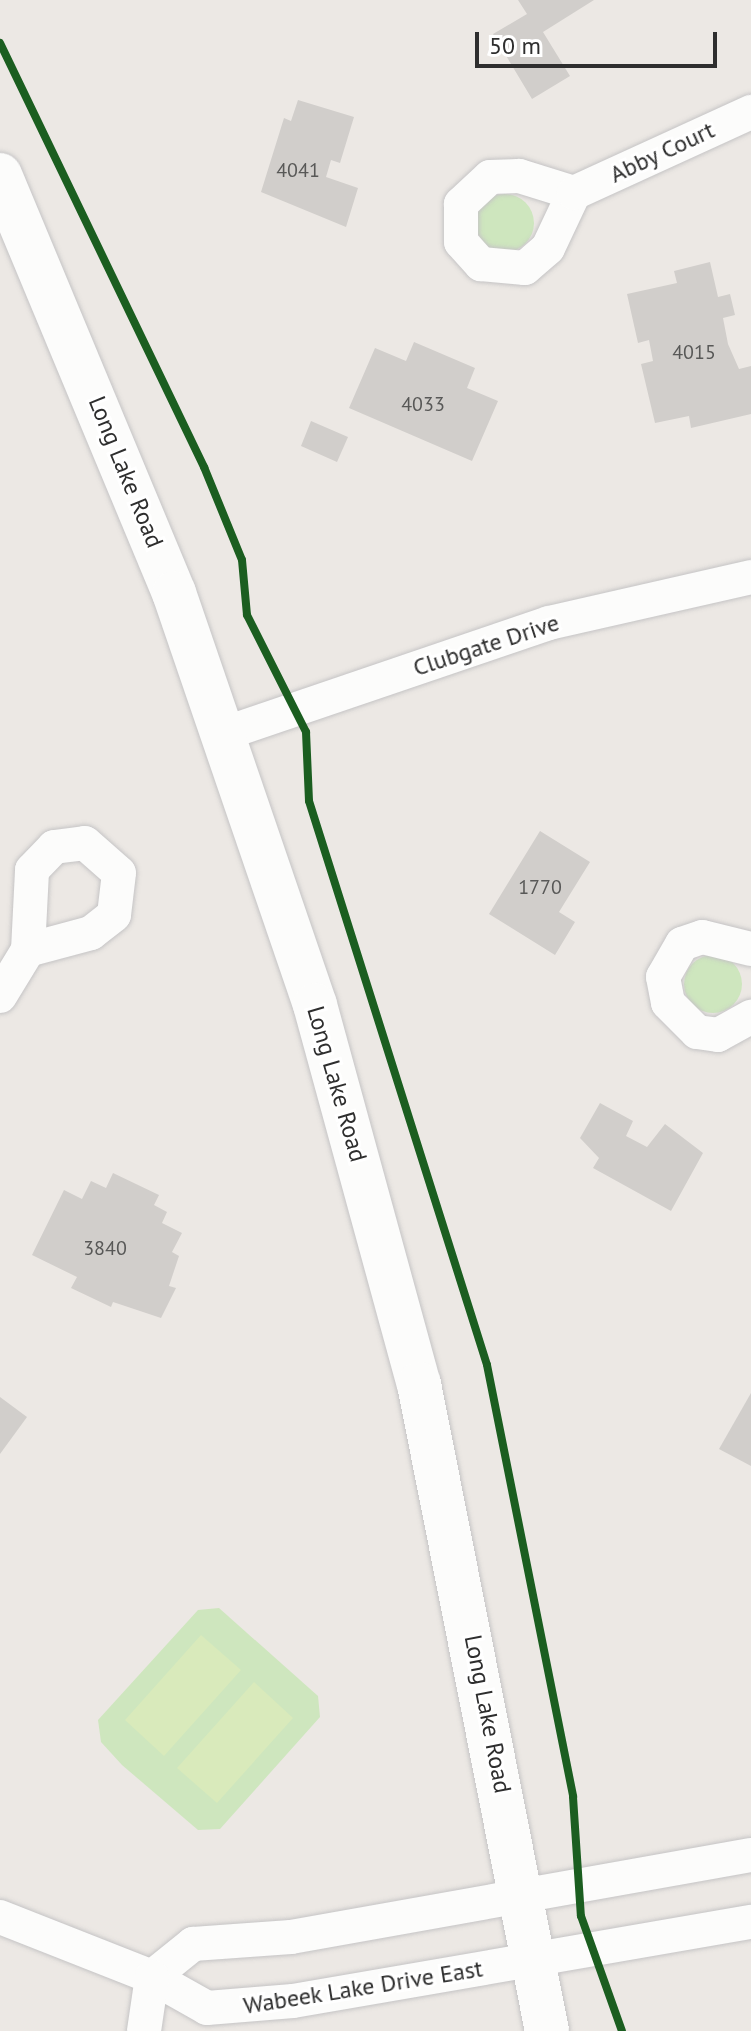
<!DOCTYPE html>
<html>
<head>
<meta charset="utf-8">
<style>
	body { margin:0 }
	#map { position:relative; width:751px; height:2031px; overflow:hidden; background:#ece8e4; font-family:"PT Sans",sans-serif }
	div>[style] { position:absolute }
	.green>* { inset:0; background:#cee6be }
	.round { border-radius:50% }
	.pitch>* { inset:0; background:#d9eabb }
	.building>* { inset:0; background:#d1cecb }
	.roads { filter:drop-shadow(0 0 2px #c5c4c5) drop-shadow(0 0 2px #c5c4c5) }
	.street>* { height:34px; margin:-17px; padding:0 17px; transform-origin:17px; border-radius:17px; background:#fcfcfb }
	.secondary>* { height:44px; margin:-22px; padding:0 22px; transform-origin:22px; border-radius:22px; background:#fcfcfb }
	.cycleway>* { height:8px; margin:-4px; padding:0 4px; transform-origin:4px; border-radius:4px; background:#1b5e20 }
	span { translate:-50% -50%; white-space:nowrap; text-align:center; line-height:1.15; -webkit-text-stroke:6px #fff; paint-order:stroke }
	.number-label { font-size:20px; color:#585857 }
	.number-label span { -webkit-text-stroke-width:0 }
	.street-label { font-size:24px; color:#2e2e2e }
	.scale { position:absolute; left:475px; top:32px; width:242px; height:36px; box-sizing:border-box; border:4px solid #2e2e2e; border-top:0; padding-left:10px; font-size:24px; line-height:28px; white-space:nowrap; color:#2e2e2e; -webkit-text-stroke:6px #fff; paint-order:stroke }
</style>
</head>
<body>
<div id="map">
	<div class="green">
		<div class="round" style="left:476px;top:194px;width:58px;height:58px"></div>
		<div class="round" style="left:684px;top:955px;width:58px;height:58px"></div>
		<div style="clip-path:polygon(219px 1608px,318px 1696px,320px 1717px,220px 1829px,198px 1830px,122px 1765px,101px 1742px,98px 1720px,198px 1610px)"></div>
	</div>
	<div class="pitch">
		<div style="clip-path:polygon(201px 1635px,241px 1670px,164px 1756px,125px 1720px)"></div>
		<div style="clip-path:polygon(254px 1682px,293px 1718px,217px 1803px,177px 1768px)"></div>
	</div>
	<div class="building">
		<div style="clip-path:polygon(518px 0,594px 0,543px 32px,570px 76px,532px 99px,493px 34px,527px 14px)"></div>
		<div style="clip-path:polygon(298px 100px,354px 117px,340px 163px,331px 160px,326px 177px,358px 188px,346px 227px,261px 192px,284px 118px,291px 121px)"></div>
		<div style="clip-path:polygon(710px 262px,718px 297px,730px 294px,735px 315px,723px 318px,728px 344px,739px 369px,751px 366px,751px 414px,691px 428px,689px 416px,655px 423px,641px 364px,653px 361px,649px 340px,638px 343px,627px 294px,677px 283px,674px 271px)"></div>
		<div style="clip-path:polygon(414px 342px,475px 368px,467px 388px,498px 401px,472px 461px,349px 408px,375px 348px,406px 361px)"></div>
		<div style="clip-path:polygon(311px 421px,348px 437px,337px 462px,301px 446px)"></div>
		<div style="clip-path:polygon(540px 831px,590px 862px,559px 912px,575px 922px,555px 955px,489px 914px)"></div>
		<div style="clip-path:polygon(600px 1103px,633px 1121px,626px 1136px,647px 1147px,665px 1124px,703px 1153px,671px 1211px,593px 1168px,599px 1158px,580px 1138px)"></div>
		<div style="clip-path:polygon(113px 1173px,159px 1195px,154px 1205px,167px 1212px,162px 1223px,182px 1233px,172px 1252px,179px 1256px,169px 1286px,176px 1288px,161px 1318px,113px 1302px,111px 1307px,71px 1288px,77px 1277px,32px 1255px,64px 1190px,82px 1199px,91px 1181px,106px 1188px)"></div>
		<div style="clip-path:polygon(751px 1393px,751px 1466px,719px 1449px)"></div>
		<div style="clip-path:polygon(0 1397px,27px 1417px,0 1454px)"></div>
	</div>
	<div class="roads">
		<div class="street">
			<div style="left:574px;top:193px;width:58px;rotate:-162.8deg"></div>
			<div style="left:519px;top:176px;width:29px;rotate:178deg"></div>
			<div style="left:490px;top:177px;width:40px;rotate:137deg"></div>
			<div style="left:461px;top:204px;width:38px;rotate:90deg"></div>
			<div style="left:461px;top:242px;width:30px;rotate:48deg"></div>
			<div style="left:481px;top:264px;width:44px;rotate:5.2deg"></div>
			<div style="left:525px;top:268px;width:30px;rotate:-41deg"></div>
			<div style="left:548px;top:248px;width:61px;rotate:-64.7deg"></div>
			<div style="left:574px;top:193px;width:195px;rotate:-24.6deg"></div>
			<div style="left:226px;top:733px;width:341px;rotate:-18.8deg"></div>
			<div style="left:549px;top:623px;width:207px;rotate:-12.8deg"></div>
			<div style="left:85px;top:843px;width:45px;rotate:41.4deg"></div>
			<div style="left:119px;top:873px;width:42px;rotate:96.8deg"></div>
			<div style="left:114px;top:915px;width:29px;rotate:142deg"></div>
			<div style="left:91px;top:933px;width:65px;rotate:164.9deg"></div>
			<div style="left:28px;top:950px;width:80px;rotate:-87.1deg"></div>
			<div style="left:32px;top:870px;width:32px;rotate:-46deg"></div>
			<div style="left:54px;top:847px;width:31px;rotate:-7deg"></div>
			<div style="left:751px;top:949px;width:50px;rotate:-166.2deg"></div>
			<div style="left:702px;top:937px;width:21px;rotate:161deg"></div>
			<div style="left:682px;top:944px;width:38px;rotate:120deg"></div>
			<div style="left:663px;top:977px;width:26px;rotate:79deg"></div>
			<div style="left:668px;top:1003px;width:41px;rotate:45deg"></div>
			<div style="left:697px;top:1032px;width:21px;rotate:8deg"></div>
			<div style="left:718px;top:1035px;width:38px;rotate:-29deg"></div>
			<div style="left:0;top:996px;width:54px;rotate:-58.7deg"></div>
			<div style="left:0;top:1917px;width:163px;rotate:21.5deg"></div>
			<div style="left:152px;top:1977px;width:63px;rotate:29.4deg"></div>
			<div style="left:207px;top:2008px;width:86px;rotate:-4.7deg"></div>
			<div style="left:293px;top:2001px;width:465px;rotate:-9.8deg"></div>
			<div style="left:152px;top:1977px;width:53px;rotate:-38.8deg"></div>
			<div style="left:193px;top:1944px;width:98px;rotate:-4.1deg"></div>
			<div style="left:291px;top:1937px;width:467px;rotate:-10.1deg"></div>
			<div style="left:144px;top:2031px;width:55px;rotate:-81.6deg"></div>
		</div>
		<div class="secondary">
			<div style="left:0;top:175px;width:453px;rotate:67.4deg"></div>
			<div style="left:174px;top:593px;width:435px;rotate:71.1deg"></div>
			<div style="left:315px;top:1005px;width:393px;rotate:74.7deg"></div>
			<div style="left:419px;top:1384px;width:660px;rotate:78.81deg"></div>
		</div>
	</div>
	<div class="cycleway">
		<div style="left:0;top:43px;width:471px;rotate:64.3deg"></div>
		<div style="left:204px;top:467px;width:100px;rotate:67.8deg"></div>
		<div style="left:242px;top:560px;width:55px;rotate:84.8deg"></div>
		<div style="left:247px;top:615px;width:131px;rotate:63.2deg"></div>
		<div style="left:306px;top:732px;width:69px;rotate:87.5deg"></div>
		<div style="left:309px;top:801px;width:591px;rotate:72.48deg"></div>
		<div style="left:487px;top:1365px;width:440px;rotate:78.7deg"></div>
		<div style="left:573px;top:1797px;width:119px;rotate:86.2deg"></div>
		<div style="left:581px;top:1916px;width:122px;rotate:70.4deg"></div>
	</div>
	<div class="number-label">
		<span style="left:298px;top:170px">4041</span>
		<span style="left:694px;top:352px">4015</span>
		<span style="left:423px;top:404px">4033</span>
		<span style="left:540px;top:887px">1770</span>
		<span style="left:105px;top:1248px">3840</span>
	</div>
	<div class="street-label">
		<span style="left:662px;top:152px;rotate:-25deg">Abby Court</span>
		<span style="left:126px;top:472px;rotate:68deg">Long Lake Road</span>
		<span style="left:486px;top:645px;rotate:-18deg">Clubgate Drive</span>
		<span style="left:337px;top:1084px;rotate:74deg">Long Lake Road</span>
		<span style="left:488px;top:1714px;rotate:79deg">Long Lake Road</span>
		<span style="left:363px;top:1987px;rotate:-9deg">Wabeek Lake Drive East</span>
	</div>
	<div class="scale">50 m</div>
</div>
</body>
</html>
